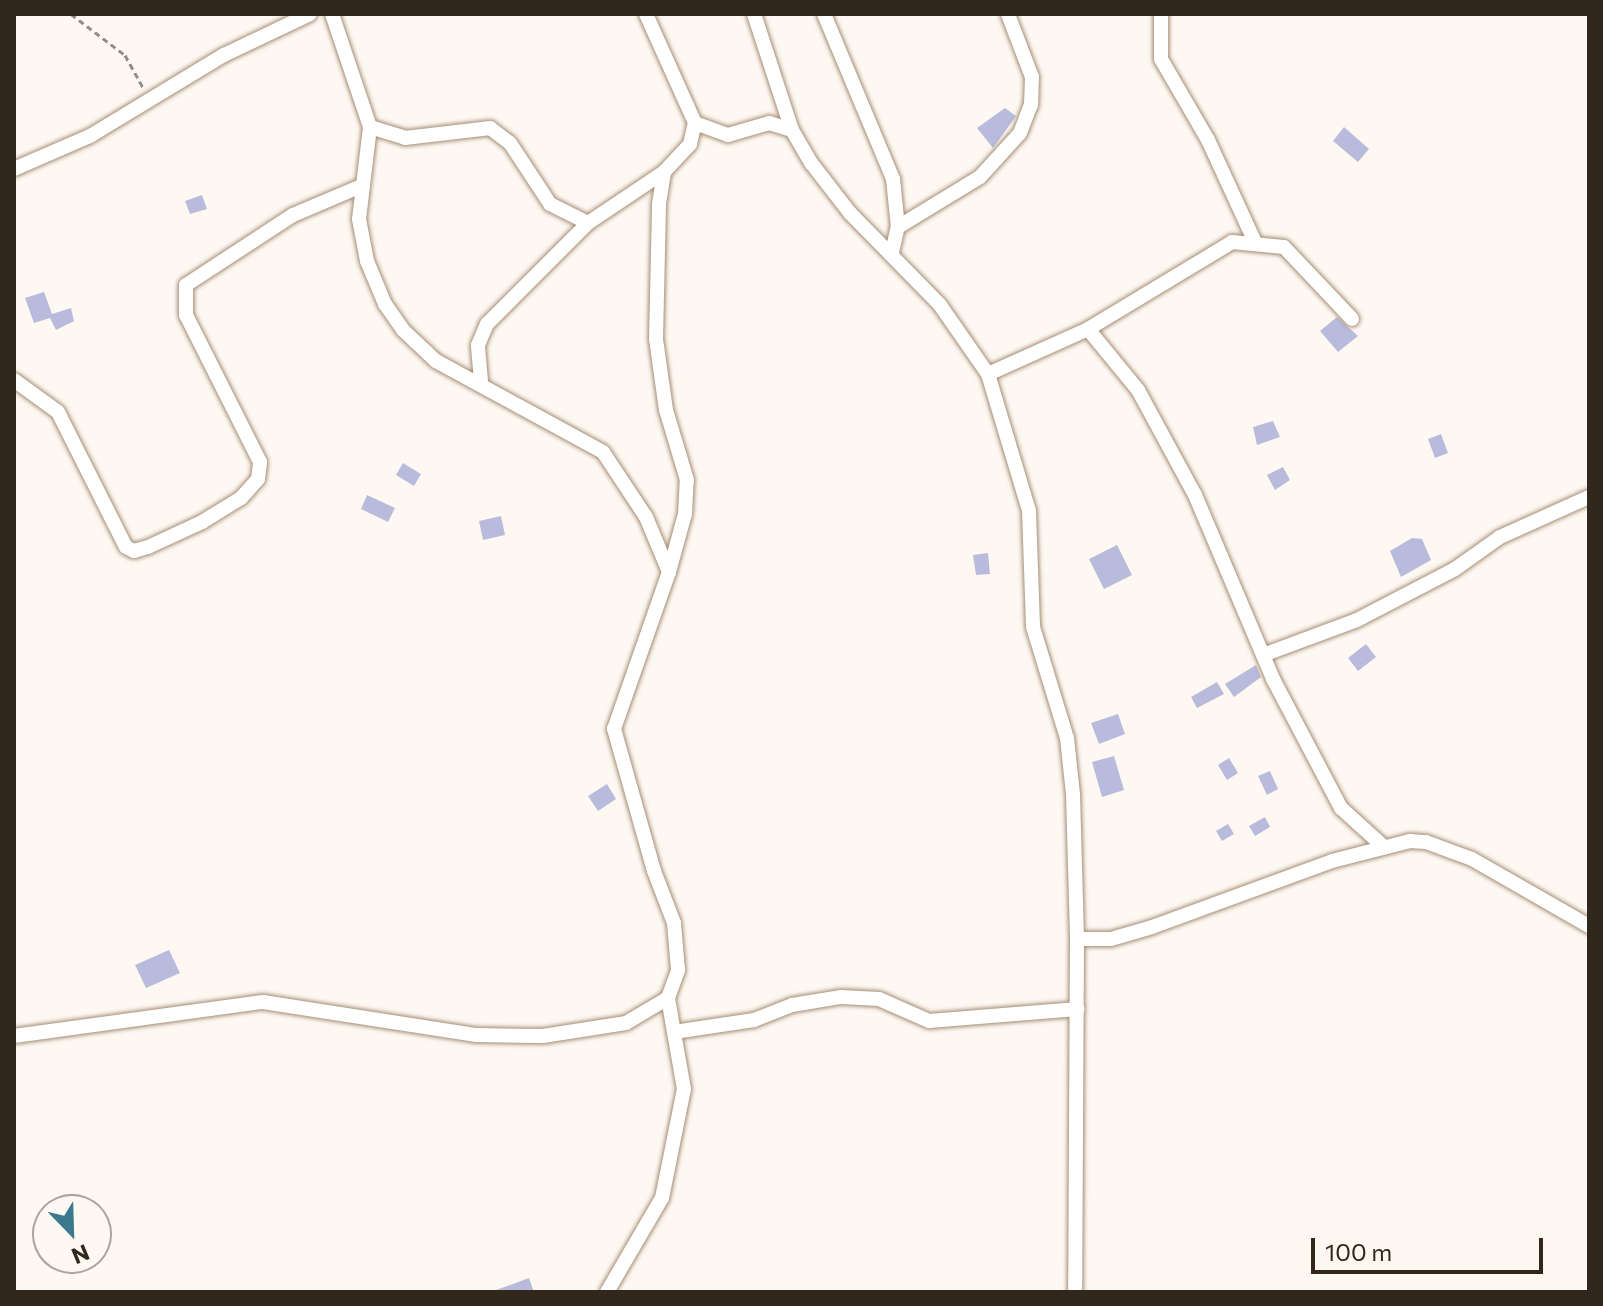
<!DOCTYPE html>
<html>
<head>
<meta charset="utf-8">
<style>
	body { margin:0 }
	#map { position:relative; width:1603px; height:1306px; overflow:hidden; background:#fef8f3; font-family:Commissioner,sans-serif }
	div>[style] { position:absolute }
	.building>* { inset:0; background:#b9bbdc }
	.path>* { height:3px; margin-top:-1.5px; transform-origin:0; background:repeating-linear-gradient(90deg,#958d85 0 6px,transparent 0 10px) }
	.roads { filter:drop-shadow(0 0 2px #a68d74) drop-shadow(0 0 2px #a68d74) }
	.minor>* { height:14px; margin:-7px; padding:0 7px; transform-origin:7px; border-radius:7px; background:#fff }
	span { translate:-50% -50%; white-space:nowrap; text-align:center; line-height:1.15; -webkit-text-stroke:7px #fef8f3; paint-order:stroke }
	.frame { position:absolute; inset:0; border:16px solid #31271c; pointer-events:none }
	.north { position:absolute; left:32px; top:1194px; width:80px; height:80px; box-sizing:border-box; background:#fef8f3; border:2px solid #aca49d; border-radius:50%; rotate:157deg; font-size:22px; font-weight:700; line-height:32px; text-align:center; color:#31271c }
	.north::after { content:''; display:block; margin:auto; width:28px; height:36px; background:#3b7a8e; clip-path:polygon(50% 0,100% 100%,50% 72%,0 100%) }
	.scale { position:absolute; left:1311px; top:1238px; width:232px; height:36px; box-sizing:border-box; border:4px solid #31271c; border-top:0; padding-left:10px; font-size:24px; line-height:28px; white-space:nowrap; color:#31271c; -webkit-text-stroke:6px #fef8f3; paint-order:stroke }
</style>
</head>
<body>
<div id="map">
	<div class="building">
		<div style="clip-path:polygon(1005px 108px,1016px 116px,993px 148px,977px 128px)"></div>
		<div style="clip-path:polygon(1344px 127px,1369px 149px,1358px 162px,1333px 141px)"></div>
		<div style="clip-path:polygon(202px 195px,207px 209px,190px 214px,185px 201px)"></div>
		<div style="clip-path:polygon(44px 292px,52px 314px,71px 308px,74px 321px,56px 330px,50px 318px,34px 323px,25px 298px)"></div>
		<div style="clip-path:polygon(1337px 317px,1358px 336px,1338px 352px,1320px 331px)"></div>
		<div style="clip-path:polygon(1273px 421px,1280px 437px,1257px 445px,1253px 427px)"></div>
		<div style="clip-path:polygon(1441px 434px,1448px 453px,1435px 458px,1428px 439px)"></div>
		<div style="clip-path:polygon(403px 463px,421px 474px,414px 486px,396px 475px)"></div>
		<div style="clip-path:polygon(1283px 467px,1290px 480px,1275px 490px,1267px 475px)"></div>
		<div style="clip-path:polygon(367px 495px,395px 508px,388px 522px,361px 509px)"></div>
		<div style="clip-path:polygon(501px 516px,505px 535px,483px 540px,479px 521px)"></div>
		<div style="clip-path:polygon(1412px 538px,1422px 539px,1431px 560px,1401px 577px,1390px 551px)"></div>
		<div style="clip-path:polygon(1117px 545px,1132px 575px,1104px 589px,1089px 559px)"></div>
		<div style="clip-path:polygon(988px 553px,990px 574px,976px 575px,973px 555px)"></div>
		<div style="clip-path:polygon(1366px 644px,1376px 657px,1358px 671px,1348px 658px)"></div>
		<div style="clip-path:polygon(1256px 665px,1261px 677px,1234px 697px,1225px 684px)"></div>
		<div style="clip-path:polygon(1217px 682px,1224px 694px,1197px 708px,1191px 697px)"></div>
		<div style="clip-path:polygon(1118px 714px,1125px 734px,1099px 744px,1091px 723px)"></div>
		<div style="clip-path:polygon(1114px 756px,1124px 790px,1102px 797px,1092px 762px)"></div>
		<div style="clip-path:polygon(1229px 758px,1238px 773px,1227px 780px,1218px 765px)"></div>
		<div style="clip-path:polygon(1270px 771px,1278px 789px,1267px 795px,1258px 776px)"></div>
		<div style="clip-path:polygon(607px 784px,616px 799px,598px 811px,588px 796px)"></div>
		<div style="clip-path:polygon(1265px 817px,1270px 827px,1255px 836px,1249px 826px)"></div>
		<div style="clip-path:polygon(1228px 824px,1234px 834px,1222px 841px,1216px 831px)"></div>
		<div style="clip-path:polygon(169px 950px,180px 973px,146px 988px,135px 965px)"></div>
		<div style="clip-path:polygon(529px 1278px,534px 1292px,496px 1292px,496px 1290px)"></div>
	</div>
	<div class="path">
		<div style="left:71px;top:14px;width:68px;rotate:37.2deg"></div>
		<div style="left:125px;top:55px;width:38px;rotate:61deg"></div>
	</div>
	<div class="roads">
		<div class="minor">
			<div style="left:332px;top:14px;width:119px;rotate:71.4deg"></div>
			<div style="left:370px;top:127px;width:93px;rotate:96.8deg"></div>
			<div style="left:359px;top:219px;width:43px;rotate:79.2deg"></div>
			<div style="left:367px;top:261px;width:47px;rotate:67.3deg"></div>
			<div style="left:385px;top:304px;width:32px;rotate:55deg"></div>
			<div style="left:403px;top:330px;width:45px;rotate:43.2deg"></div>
			<div style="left:436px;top:361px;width:190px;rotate:28.6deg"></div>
			<div style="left:603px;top:452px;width:78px;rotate:56.5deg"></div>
			<div style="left:646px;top:517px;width:60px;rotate:67.3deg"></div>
			<div style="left:754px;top:14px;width:122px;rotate:71.9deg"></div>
			<div style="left:792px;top:130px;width:39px;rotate:60deg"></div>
			<div style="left:812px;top:164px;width:62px;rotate:52.2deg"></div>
			<div style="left:850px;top:213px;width:129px;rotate:45.6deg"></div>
			<div style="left:940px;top:305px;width:84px;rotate:55.2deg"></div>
			<div style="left:988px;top:374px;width:143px;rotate:73.3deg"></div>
			<div style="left:1029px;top:511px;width:116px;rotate:88deg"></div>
			<div style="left:1033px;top:627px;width:116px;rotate:73deg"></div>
			<div style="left:1067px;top:738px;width:56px;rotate:83.9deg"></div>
			<div style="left:1073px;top:794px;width:145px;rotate:88.4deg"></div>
			<div style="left:1077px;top:939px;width:353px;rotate:90.3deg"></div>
			<div style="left:824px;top:14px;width:179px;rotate:67.3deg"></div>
			<div style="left:893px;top:179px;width:48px;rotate:84.1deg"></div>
			<div style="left:1161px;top:14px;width:45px;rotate:90deg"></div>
			<div style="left:1161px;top:59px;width:94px;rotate:59.9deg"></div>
			<div style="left:1208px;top:140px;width:112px;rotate:65.3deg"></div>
			<div style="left:695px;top:123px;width:35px;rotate:20deg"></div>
			<div style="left:728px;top:135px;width:43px;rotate:-16.3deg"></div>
			<div style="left:769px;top:123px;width:24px;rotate:17deg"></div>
			<div style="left:370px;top:127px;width:37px;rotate:17deg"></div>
			<div style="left:405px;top:138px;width:86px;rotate:-6.7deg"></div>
			<div style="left:490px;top:128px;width:25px;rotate:37deg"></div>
			<div style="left:510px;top:143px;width:73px;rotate:56.7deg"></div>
			<div style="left:550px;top:204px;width:42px;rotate:26.6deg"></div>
			<div style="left:14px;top:169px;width:83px;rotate:-23.5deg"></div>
			<div style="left:90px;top:136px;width:157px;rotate:-31.2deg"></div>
			<div style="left:224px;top:55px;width:95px;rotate:-25.5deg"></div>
			<div style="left:892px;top:252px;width:26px;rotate:-77deg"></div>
			<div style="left:898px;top:227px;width:96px;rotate:-31.4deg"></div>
			<div style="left:980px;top:177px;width:59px;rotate:-47.7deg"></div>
			<div style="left:1020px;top:133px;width:30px;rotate:-69deg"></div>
			<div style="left:1031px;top:105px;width:28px;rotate:-88deg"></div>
			<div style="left:1032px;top:77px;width:67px;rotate:-110.9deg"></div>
			<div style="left:1088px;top:329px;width:79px;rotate:50.7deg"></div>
			<div style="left:1138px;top:390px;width:119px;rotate:61.5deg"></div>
			<div style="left:1195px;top:495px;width:200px;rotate:67deg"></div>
			<div style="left:1273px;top:679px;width:146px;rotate:62.2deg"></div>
			<div style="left:1341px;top:808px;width:58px;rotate:42.2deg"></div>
			<div style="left:988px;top:374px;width:110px;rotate:-24.2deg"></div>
			<div style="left:1088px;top:329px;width:168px;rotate:-31.1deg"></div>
			<div style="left:1232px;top:242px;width:52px;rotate:5.5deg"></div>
			<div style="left:1284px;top:247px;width:99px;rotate:46.6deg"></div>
			<div style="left:14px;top:380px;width:54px;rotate:36deg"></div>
			<div style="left:58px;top:412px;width:151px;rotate:63.3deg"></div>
			<div style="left:126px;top:547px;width:9px;rotate:27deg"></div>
			<div style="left:134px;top:551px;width:15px;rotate:-16deg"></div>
			<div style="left:148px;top:547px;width:60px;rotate:-24.8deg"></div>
			<div style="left:202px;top:522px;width:46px;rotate:-31.6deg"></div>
			<div style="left:241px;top:498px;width:25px;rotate:-48deg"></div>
			<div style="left:258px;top:479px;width:17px;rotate:-83deg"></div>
			<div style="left:260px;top:462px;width:165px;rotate:-116.7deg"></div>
			<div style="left:186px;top:315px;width:30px;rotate:-90deg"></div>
			<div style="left:186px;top:285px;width:128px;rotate:-33.2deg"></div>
			<div style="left:293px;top:215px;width:72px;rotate:-23deg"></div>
			<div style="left:481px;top:381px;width:36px;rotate:-95deg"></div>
			<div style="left:478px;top:345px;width:23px;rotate:-67deg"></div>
			<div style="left:487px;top:324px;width:143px;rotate:-45deg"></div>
			<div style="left:588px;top:223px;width:92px;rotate:-33.9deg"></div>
			<div style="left:1263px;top:655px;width:100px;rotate:-20.4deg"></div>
			<div style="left:1357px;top:620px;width:110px;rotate:-27.5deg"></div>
			<div style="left:1455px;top:569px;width:55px;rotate:-35.4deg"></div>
			<div style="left:1500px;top:537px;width:98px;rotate:-24.2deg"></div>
			<div style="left:1077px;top:939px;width:34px"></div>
			<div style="left:1111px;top:939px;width:43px;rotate:-16.3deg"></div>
			<div style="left:1152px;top:927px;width:192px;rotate:-20.1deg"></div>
			<div style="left:1332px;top:861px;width:81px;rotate:-14.4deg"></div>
			<div style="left:1410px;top:841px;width:16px;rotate:4deg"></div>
			<div style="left:1426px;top:842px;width:49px;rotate:20.3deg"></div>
			<div style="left:1472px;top:859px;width:135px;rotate:29.8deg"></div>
			<div style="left:674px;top:1032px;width:81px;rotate:-8.5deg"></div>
			<div style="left:754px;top:1020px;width:41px;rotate:-21.5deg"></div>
			<div style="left:792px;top:1005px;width:50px;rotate:-9.3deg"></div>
			<div style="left:841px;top:997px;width:38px;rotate:3deg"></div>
			<div style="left:879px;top:999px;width:55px;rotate:23.7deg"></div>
			<div style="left:929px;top:1021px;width:149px;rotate:-4.6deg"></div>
			<div style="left:14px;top:1036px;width:251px;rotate:-7.8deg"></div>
			<div style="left:263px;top:1002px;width:216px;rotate:8.8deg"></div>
			<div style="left:476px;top:1035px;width:67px;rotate:0.9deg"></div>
			<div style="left:543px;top:1036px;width:84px;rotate:-8.9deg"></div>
			<div style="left:626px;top:1023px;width:49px;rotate:-30.8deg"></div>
			<div style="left:668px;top:998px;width:30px;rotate:-70deg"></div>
			<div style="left:678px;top:970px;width:47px;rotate:-94.9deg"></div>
			<div style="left:674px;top:923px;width:56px;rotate:-111deg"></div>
			<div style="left:654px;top:871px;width:148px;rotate:-105.7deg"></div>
			<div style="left:614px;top:729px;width:166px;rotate:-70.7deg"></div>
			<div style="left:669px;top:572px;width:60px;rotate:-74.6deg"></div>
			<div style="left:685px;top:514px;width:34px;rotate:-87deg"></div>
			<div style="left:687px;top:480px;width:73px;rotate:-106.7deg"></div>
			<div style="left:666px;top:410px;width:72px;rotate:-98deg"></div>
			<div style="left:656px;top:339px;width:135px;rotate:-88.7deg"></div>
			<div style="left:659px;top:204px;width:32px;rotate:-81deg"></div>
			<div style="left:664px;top:172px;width:38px;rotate:-47deg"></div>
			<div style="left:690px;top:144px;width:22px;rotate:-77deg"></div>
			<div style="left:695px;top:123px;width:120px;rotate:-114.2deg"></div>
			<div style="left:607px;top:1292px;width:109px;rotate:-59.7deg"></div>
			<div style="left:662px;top:1198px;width:111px;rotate:-78.6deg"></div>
			<div style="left:684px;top:1089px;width:92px;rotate:-100deg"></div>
		</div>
	</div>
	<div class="frame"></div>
	<div class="north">N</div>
	<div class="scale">100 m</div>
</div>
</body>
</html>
